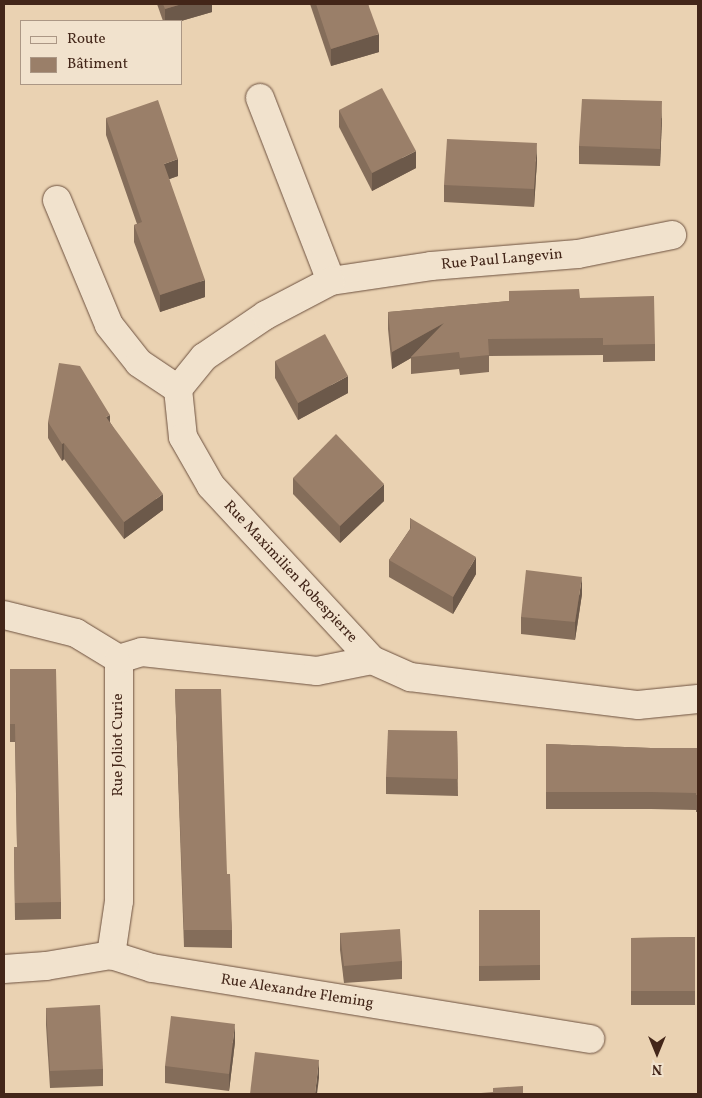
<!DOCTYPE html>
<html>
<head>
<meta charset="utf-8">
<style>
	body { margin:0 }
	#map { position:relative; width:702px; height:1098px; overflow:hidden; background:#ead2b2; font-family:Vollkorn,serif }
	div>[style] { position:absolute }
	.roads { filter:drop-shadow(0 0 1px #6d513f) drop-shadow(0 0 1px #6d513f) }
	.minor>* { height:28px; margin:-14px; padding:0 14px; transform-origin:14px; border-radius:14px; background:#f1e2cd }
	.wall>* { inset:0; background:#846d5a }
	.shaded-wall>* { inset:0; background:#6c594a }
	.building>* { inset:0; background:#9a7f69 }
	span { translate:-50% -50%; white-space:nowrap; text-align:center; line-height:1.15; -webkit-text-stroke:4.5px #f1e2cd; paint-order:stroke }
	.street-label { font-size:15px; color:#432619 }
	.frame { position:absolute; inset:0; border:5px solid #432619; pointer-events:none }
	.legend { position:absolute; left:20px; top:20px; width:162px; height:65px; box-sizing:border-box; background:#f1e2cd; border:1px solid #ab9785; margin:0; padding:6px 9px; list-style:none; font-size:15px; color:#432619 }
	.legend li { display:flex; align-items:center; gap:10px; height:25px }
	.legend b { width:25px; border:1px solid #ab9785 }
	.north { position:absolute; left:632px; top:1028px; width:50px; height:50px; -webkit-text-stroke:4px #f1e2cd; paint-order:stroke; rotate:180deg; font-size:14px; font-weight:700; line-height:20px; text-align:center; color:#432619 }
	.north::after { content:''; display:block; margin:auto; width:18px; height:22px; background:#432619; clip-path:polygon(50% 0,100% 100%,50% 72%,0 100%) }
</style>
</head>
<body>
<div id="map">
	<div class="roads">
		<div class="minor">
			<div style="left:260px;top:98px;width:196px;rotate:68.8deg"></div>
			<div style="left:331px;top:281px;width:101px;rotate:-8.5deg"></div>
			<div style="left:431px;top:266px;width:147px;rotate:-4.7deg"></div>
			<div style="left:578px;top:254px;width:96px;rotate:-11.4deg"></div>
			<div style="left:57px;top:200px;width:135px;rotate:67.4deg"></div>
			<div style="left:109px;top:325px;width:48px;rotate:51.7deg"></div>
			<div style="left:139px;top:363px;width:47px;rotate:33.7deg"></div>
			<div style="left:178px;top:389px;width:48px;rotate:84.1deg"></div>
			<div style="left:183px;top:437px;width:56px;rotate:60.3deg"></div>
			<div style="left:211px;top:486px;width:237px;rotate:47.2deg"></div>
			<div style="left:372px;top:660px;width:42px;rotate:24.1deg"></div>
			<div style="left:410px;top:677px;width:230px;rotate:7deg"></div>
			<div style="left:638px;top:705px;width:60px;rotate:-5.7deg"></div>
			<div style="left:178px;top:389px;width:41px;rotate:-50.9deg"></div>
			<div style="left:204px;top:357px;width:75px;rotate:-34.1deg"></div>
			<div style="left:266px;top:315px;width:73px;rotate:-27.6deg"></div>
			<div style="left:4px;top:615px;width:74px;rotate:14deg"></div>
			<div style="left:76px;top:633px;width:50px;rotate:31.2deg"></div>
			<div style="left:119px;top:659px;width:242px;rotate:90deg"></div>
			<div style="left:119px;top:901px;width:55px;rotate:98.4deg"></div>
			<div style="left:119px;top:659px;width:24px;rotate:-17deg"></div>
			<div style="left:142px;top:652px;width:176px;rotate:6.2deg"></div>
			<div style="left:317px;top:671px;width:56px;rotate:-11.3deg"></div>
			<div style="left:4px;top:969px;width:42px;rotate:-4.1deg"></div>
			<div style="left:46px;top:966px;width:66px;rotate:-9.6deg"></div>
			<div style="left:111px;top:955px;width:43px;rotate:17.6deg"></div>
			<div style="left:152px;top:968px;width:444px;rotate:9.2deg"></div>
		</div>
	</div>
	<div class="wall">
		<div style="clip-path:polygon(157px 4px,212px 4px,212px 12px,181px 21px,163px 21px)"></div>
		<div style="clip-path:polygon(310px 4px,368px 4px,379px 52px,331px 66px)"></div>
		<div style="clip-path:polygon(339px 110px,416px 168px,372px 191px,339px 127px)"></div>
		<div style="clip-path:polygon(106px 118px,178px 176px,169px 179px,205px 297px,160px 312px,134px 242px,134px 225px,137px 224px,106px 135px)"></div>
		<div style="clip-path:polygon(662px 118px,660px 166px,579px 164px,579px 146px)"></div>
		<div style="clip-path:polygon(537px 161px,534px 207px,444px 202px,444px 185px)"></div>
		<div style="clip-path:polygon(509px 291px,580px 298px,655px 344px,655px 361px,603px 362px,603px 355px,489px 356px,489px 372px,460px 375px,459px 369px,411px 374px,411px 358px,392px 369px,388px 329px,388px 312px,509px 301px)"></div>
		<div style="clip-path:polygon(275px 361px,348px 393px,298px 420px,275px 378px)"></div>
		<div style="clip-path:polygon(48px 422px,110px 422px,163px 510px,124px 539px,64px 459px,62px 461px,48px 438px)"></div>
		<div style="clip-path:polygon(293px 478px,384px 501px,340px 543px,293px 494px)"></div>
		<div style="clip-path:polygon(410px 518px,476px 574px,453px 614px,389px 577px,389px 560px,410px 529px)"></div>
		<div style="clip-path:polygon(582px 594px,575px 640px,521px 634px,521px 617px)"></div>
		<div style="clip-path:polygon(10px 669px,61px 902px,61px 919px,15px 920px,14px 847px,17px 847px,15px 742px,10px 742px)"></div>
		<div style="clip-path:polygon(175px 689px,227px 874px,232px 930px,232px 948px,184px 947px)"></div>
		<div style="clip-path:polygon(457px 731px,458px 796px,386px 794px,386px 777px)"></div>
		<div style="clip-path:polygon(546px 744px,651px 748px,698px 748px,698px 812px,696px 812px,696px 810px,651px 809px,546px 809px)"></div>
		<div style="clip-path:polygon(479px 910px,540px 910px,540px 980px,479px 981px)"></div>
		<div style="clip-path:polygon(340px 933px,402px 961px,402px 979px,344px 983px,340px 950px)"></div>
		<div style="clip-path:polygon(695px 937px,695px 1005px,631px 1005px,631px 938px)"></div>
		<div style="clip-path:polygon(46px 1008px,103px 1069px,103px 1086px,50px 1088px,46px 1025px)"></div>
		<div style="clip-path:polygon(235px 1042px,229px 1091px,165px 1083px,165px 1066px)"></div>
	</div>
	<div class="shaded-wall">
		<div style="clip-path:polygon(182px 4px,212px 4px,212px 12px,181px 21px,165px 21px,165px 9px)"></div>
		<div style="clip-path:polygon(379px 34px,379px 52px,331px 66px,331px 49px)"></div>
		<div style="clip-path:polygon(662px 101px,662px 118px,660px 166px,660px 149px)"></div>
		<div style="clip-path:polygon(537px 143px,537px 161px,534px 207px,534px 189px)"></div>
		<div style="clip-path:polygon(416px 151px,416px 168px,372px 191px,372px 173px)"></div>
		<div style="clip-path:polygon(178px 159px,178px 176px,164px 181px,164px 164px)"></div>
		<div style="clip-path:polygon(205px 280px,205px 297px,160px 312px,160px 295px)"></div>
		<div style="clip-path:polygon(444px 323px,411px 357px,411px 358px,392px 369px,392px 352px)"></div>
		<div style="clip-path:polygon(348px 376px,348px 393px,298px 420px,298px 403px)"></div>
		<div style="clip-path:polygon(110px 415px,110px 431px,106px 417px)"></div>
		<div style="clip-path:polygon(64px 443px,64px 459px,62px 461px,62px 444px)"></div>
		<div style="clip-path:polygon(384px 484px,384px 501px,340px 543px,340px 526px)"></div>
		<div style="clip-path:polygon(163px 494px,163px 510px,124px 539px,124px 522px)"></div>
		<div style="clip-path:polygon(476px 557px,476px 574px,453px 614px,453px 597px)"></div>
		<div style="clip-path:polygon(582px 577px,582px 594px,575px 640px,575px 622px)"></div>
		<div style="clip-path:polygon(235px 1024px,235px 1042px,229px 1091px,229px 1074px)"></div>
		<div style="clip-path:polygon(319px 1060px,319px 1078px,317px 1094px,315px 1094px)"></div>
	</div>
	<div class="building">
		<div style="clip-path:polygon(163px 4px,182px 4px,165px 9px)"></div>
		<div style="clip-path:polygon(316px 4px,368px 4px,379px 34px,331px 49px)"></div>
		<div style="clip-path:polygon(382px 88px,416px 151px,372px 173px,339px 110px)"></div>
		<div style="clip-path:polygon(582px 99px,662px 101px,660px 149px,579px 146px)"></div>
		<div style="clip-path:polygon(158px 100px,178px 159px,164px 164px,205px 280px,160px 295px,134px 225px,142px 222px,106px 118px)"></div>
		<div style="clip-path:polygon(447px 139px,537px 143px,534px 189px,444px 185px)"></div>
		<div style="clip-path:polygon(579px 289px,580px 298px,654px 296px,655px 344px,603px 345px,603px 338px,488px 339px,489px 355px,460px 358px,459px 352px,411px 357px,444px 323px,392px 352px,388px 312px,509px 301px,509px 291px)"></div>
		<div style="clip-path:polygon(325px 334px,348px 376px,298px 403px,275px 361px)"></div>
		<div style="clip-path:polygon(59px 363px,80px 366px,110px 415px,106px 417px,163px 494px,124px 522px,64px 443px,62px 444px,48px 422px)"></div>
		<div style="clip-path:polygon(336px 434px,384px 484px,340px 526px,293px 478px)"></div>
		<div style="clip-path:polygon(410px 518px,476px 557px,453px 597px,389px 560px,411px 528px)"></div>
		<div style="clip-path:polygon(526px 570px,582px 577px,575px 622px,521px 617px)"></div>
		<div style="clip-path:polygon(10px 669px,56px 669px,61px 902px,15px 903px,14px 847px,17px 847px,15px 724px,10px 724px)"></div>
		<div style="clip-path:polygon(175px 689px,221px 689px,227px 874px,230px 874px,232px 930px,184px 930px)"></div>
		<div style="clip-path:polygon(388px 730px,457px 731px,458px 779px,386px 777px)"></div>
		<div style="clip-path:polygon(546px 744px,651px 748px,698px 748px,698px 795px,696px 795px,696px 793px,651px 792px,546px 792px)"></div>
		<div style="clip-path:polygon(479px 910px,540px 910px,540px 965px,479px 966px)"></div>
		<div style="clip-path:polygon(400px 929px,402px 961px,344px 966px,340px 933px)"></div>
		<div style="clip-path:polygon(695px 937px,695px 991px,631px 991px,631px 938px)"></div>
		<div style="clip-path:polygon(100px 1005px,103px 1069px,50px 1071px,46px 1008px)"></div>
		<div style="clip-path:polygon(171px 1016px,235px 1024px,229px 1074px,165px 1066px)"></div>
		<div style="clip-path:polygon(255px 1052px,319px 1060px,315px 1094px,250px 1094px)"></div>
		<div style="clip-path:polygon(523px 1086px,523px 1094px,469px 1094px,493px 1092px,493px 1088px)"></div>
	</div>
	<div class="street-label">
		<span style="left:502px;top:260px;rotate:-5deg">Rue Paul Langevin</span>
		<span style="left:290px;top:572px;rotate:47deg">Rue Maximilien Robespierre</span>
		<span style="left:119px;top:745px;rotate:-90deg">Rue Joliot Curie</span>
		<span style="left:297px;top:992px;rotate:9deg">Rue Alexandre Fleming</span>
	</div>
	<div class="frame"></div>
	<ul class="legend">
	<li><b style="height:6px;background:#f1e2cd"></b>Route</li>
	<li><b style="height:14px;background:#9a7f69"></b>Bâtiment</li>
	</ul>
	<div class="north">N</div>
</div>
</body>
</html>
